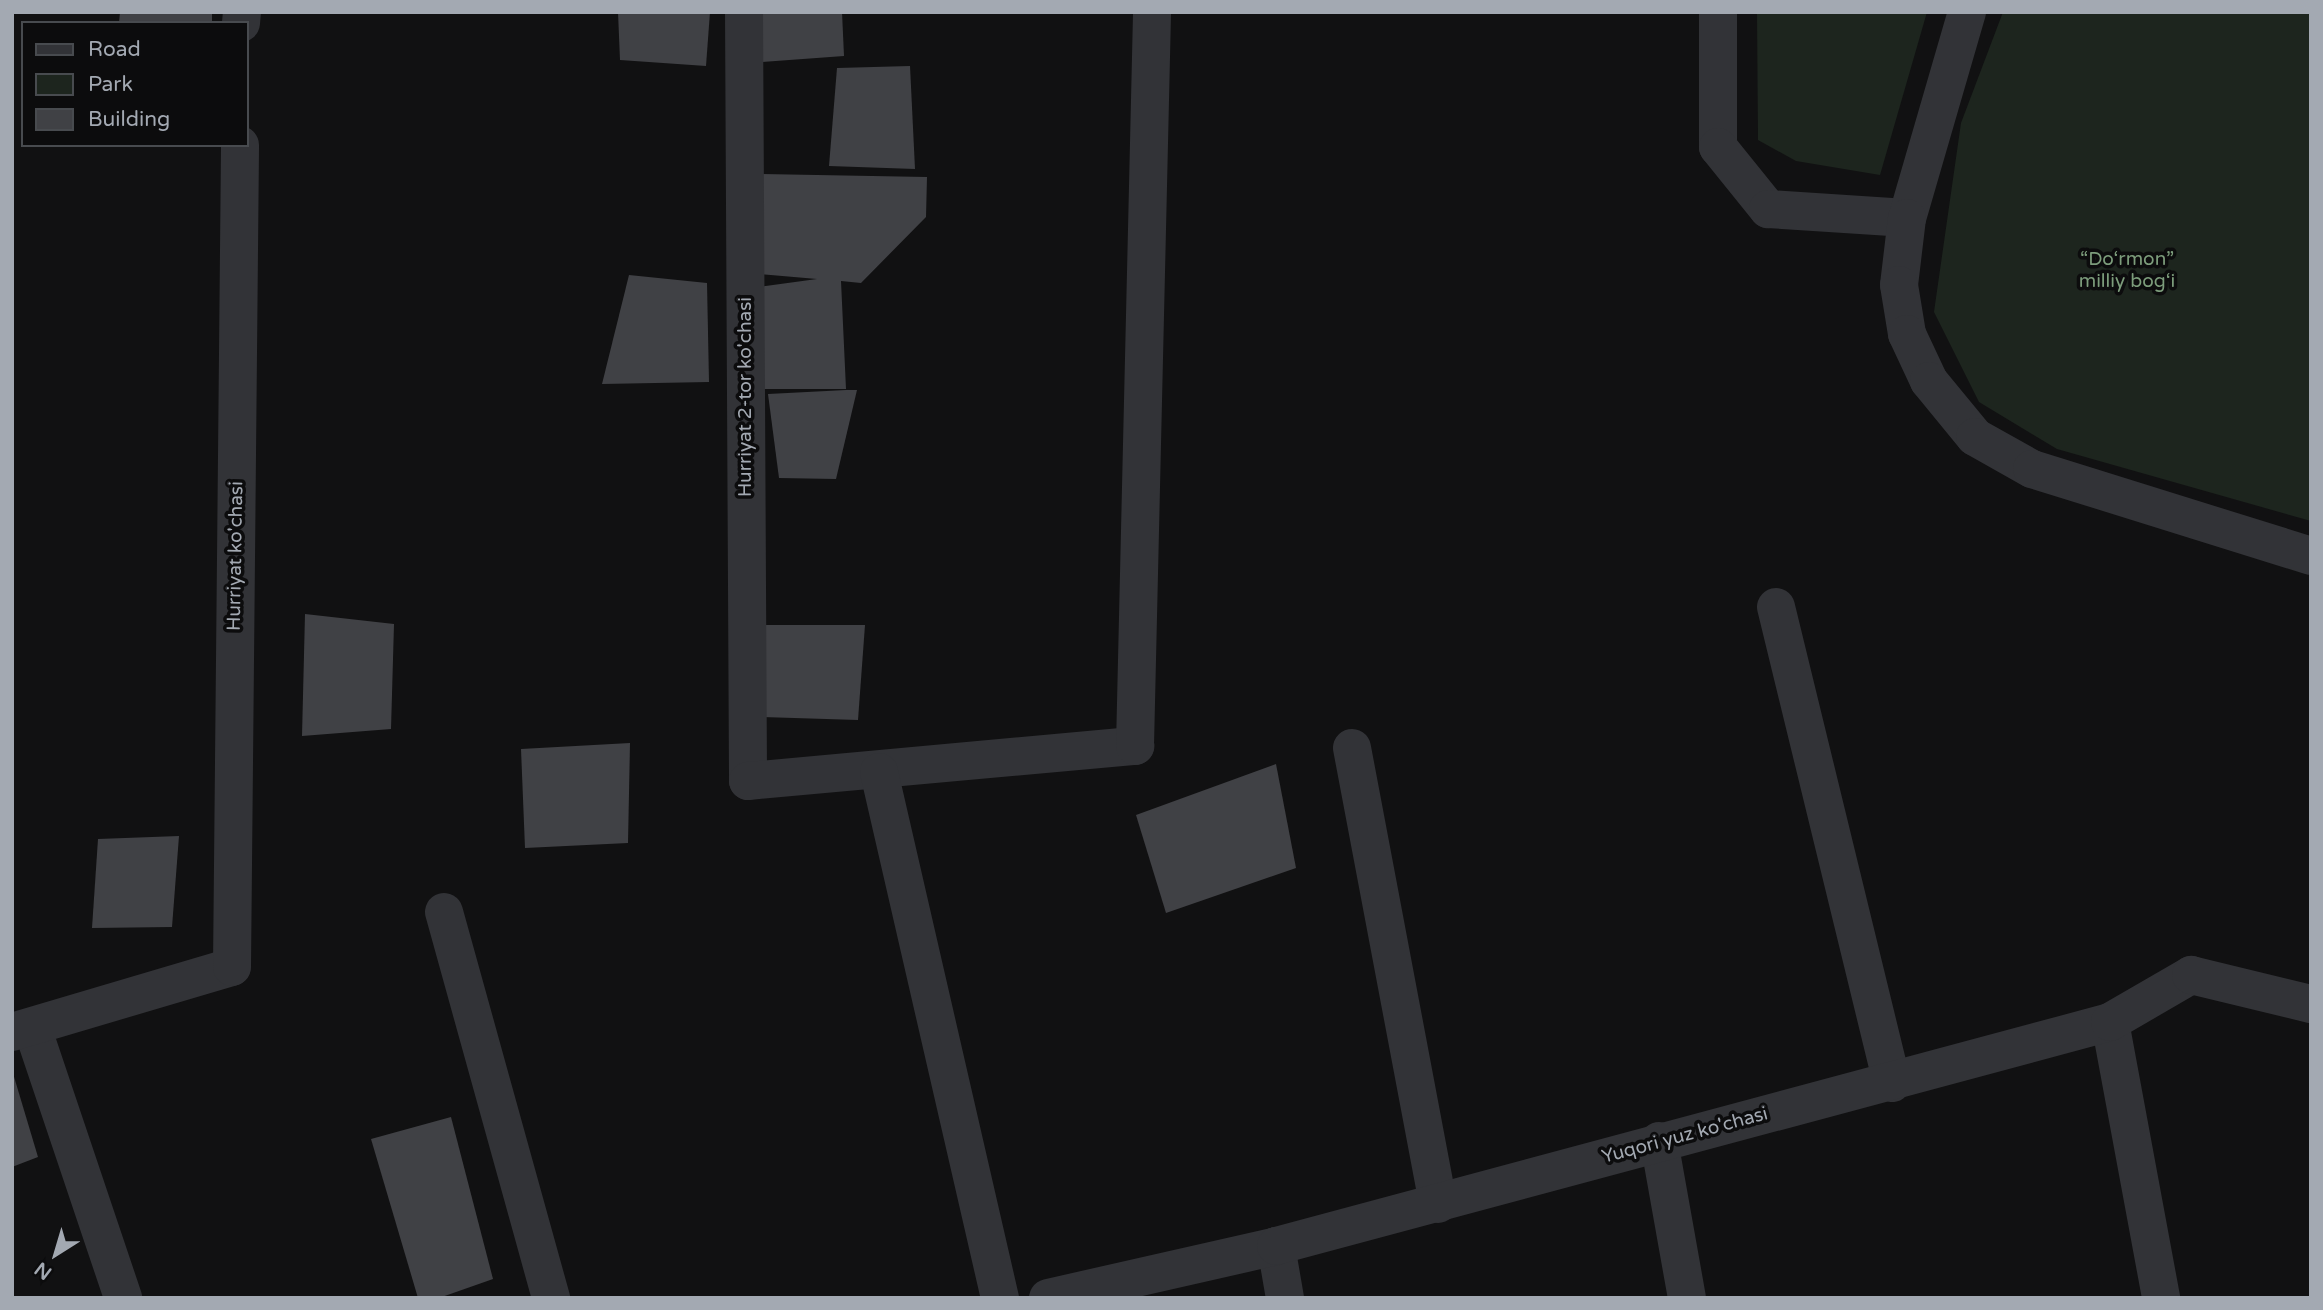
<!DOCTYPE html>
<html>
<head>
<meta charset="utf-8">
<style>
	body { margin:0 }
	#map { position:relative; width:2323px; height:1310px; overflow:hidden; background:#111112; font-family:"Varela Round",sans-serif }
	div>[style] { position:absolute }
	.green>* { inset:0; background:#1d251e }
	.building>* { inset:0; background:#404145 }
	.minor>* { height:38px; margin:-19px; padding:0 19px; transform-origin:19px; border-radius:19px; background:#323337 }
	span { translate:-50% -50%; white-space:nowrap; text-align:center; line-height:1.15; -webkit-text-stroke:7px #0c0c0d; paint-order:stroke }
	.park-label { font-size:19px; color:#7c9c7b }
	.street-label { font-size:19px; color:#a3a9b2 }
	.frame { position:absolute; inset:0; border:14px solid #a3a9b2; pointer-events:none }
	.legend { position:absolute; left:21px; top:21px; width:228px; height:126px; box-sizing:border-box; background:#0c0c0d; border:2px solid #484b4f; margin:0; padding:9px 12px; list-style:none; font-size:21px; color:#a3a9b2 }
	.legend li { display:flex; align-items:center; gap:14px; height:35px }
	.legend b { width:35px; border:2px solid #484b4f }
	.north { position:absolute; left:21px; top:1219px; width:70px; height:70px; -webkit-text-stroke:5px #0c0c0d; paint-order:stroke; rotate:217deg; font-size:19px; font-weight:700; line-height:28px; text-align:center; color:#a3a9b2 }
	.north::after { content:''; display:block; margin:auto; width:24px; height:32px; background:#a3a9b2; clip-path:polygon(50% 0,100% 100%,50% 72%,0 100%) }
</style>
</head>
<body>
<div id="map">
	<div class="green">
		<div style="clip-path:polygon(1757px 12px,1927px 12px,1880px 175px,1796px 161px,1758px 140px)"></div>
		<div style="clip-path:polygon(2003px 12px,2311px 12px,2311px 521px,2057px 449px,1979px 402px,1934px 312px,1961px 123px)"></div>
	</div>
	<div class="building">
		<div style="clip-path:polygon(120px 12px,212px 12px,212px 23px,119px 23px)"></div>
		<div style="clip-path:polygon(618px 12px,710px 12px,706px 66px,620px 60px)"></div>
		<div style="clip-path:polygon(762px 12px,842px 12px,844px 56px,761px 62px)"></div>
		<div style="clip-path:polygon(910px 66px,915px 169px,829px 166px,837px 68px)"></div>
		<div style="clip-path:polygon(755px 174px,927px 177px,926px 217px,861px 283px,841px 281px,846px 389px,753px 389px,758px 287px,817px 279px,758px 274px)"></div>
		<div style="clip-path:polygon(629px 275px,707px 283px,709px 382px,602px 384px)"></div>
		<div style="clip-path:polygon(846px 390px,857px 390px,836px 479px,779px 478px,768px 394px)"></div>
		<div style="clip-path:polygon(305px 614px,394px 624px,391px 729px,302px 736px)"></div>
		<div style="clip-path:polygon(757px 625px,865px 625px,858px 720px,759px 717px)"></div>
		<div style="clip-path:polygon(630px 743px,628px 843px,525px 848px,521px 749px)"></div>
		<div style="clip-path:polygon(1276px 764px,1296px 868px,1166px 913px,1136px 815px)"></div>
		<div style="clip-path:polygon(179px 836px,172px 927px,92px 928px,98px 839px)"></div>
		<div style="clip-path:polygon(12px 1070px,38px 1157px,12px 1167px)"></div>
		<div style="clip-path:polygon(451px 1117px,493px 1279px,439px 1298px,418px 1298px,371px 1139px)"></div>
	</div>
	<div class="minor">
		<div style="left:744px;top:12px;width:769px;rotate:89.7deg"></div>
		<div style="left:748px;top:781px;width:389px;rotate:-5.2deg"></div>
		<div style="left:1135px;top:746px;width:734px;rotate:-88.67deg"></div>
		<div style="left:1718px;top:12px;width:135px;rotate:90deg"></div>
		<div style="left:1718px;top:147px;width:80px;rotate:51.1deg"></div>
		<div style="left:1768px;top:209px;width:139px;rotate:3.7deg"></div>
		<div style="left:1967px;top:12px;width:215px;rotate:106.2deg"></div>
		<div style="left:1907px;top:218px;width:67px;rotate:96.8deg"></div>
		<div style="left:1899px;top:285px;width:50px;rotate:80.7deg"></div>
		<div style="left:1907px;top:334px;width:52px;rotate:64.9deg"></div>
		<div style="left:1929px;top:381px;width:72px;rotate:50.6deg"></div>
		<div style="left:1975px;top:437px;width:65px;rotate:29.3deg"></div>
		<div style="left:2032px;top:469px;width:292px;rotate:17.3deg"></div>
		<div style="left:241px;top:23px;width:11px;rotate:-85deg"></div>
		<div style="left:1776px;top:607px;width:490px;rotate:76.3deg"></div>
		<div style="left:1352px;top:748px;width:464px;rotate:79.3deg"></div>
		<div style="left:879px;top:772px;width:540px;rotate:77.05deg"></div>
		<div style="left:444px;top:912px;width:401px;rotate:74.5deg"></div>
		<div style="left:2110px;top:1022px;width:281px;rotate:79.5deg"></div>
		<div style="left:32px;top:1027px;width:286px;rotate:71.4deg"></div>
		<div style="left:12px;top:1032px;width:229px;rotate:-16.5deg"></div>
		<div style="left:232px;top:967px;width:822px;rotate:-89.44deg"></div>
		<div style="left:1659px;top:1141px;width:159px;rotate:79.9deg"></div>
		<div style="left:1276px;top:1246px;width:53px;rotate:80.2deg"></div>
		<div style="left:1048px;top:1298px;width:234px;rotate:-12.8deg"></div>
		<div style="left:1276px;top:1246px;width:864px;rotate:-15.03deg"></div>
		<div style="left:2110px;top:1022px;width:94px;rotate:-30.1deg"></div>
		<div style="left:2191px;top:975px;width:123px;rotate:13.6deg"></div>
	</div>
	<div class="park-label">
		<span style="left:2127px;top:271px">“Do‘rmon”<br>milliy bog‘i</span>
	</div>
	<div class="street-label">
		<span style="left:746px;top:397px;rotate:-90deg">Hurriyat 2-tor ko'chasi</span>
		<span style="left:236px;top:556px;rotate:-89deg">Hurriyat ko'chasi</span>
		<span style="left:1685px;top:1136px;rotate:-15deg">Yuqori yuz ko'chasi</span>
	</div>
	<div class="frame"></div>
	<ul class="legend">
	<li><b style="height:9px;background:#323337"></b>Road</li>
	<li><b style="height:19px;background:#1d251e"></b>Park</li>
	<li><b style="height:19px;background:#404145"></b>Building</li>
	</ul>
	<div class="north">N</div>
</div>
</body>
</html>
